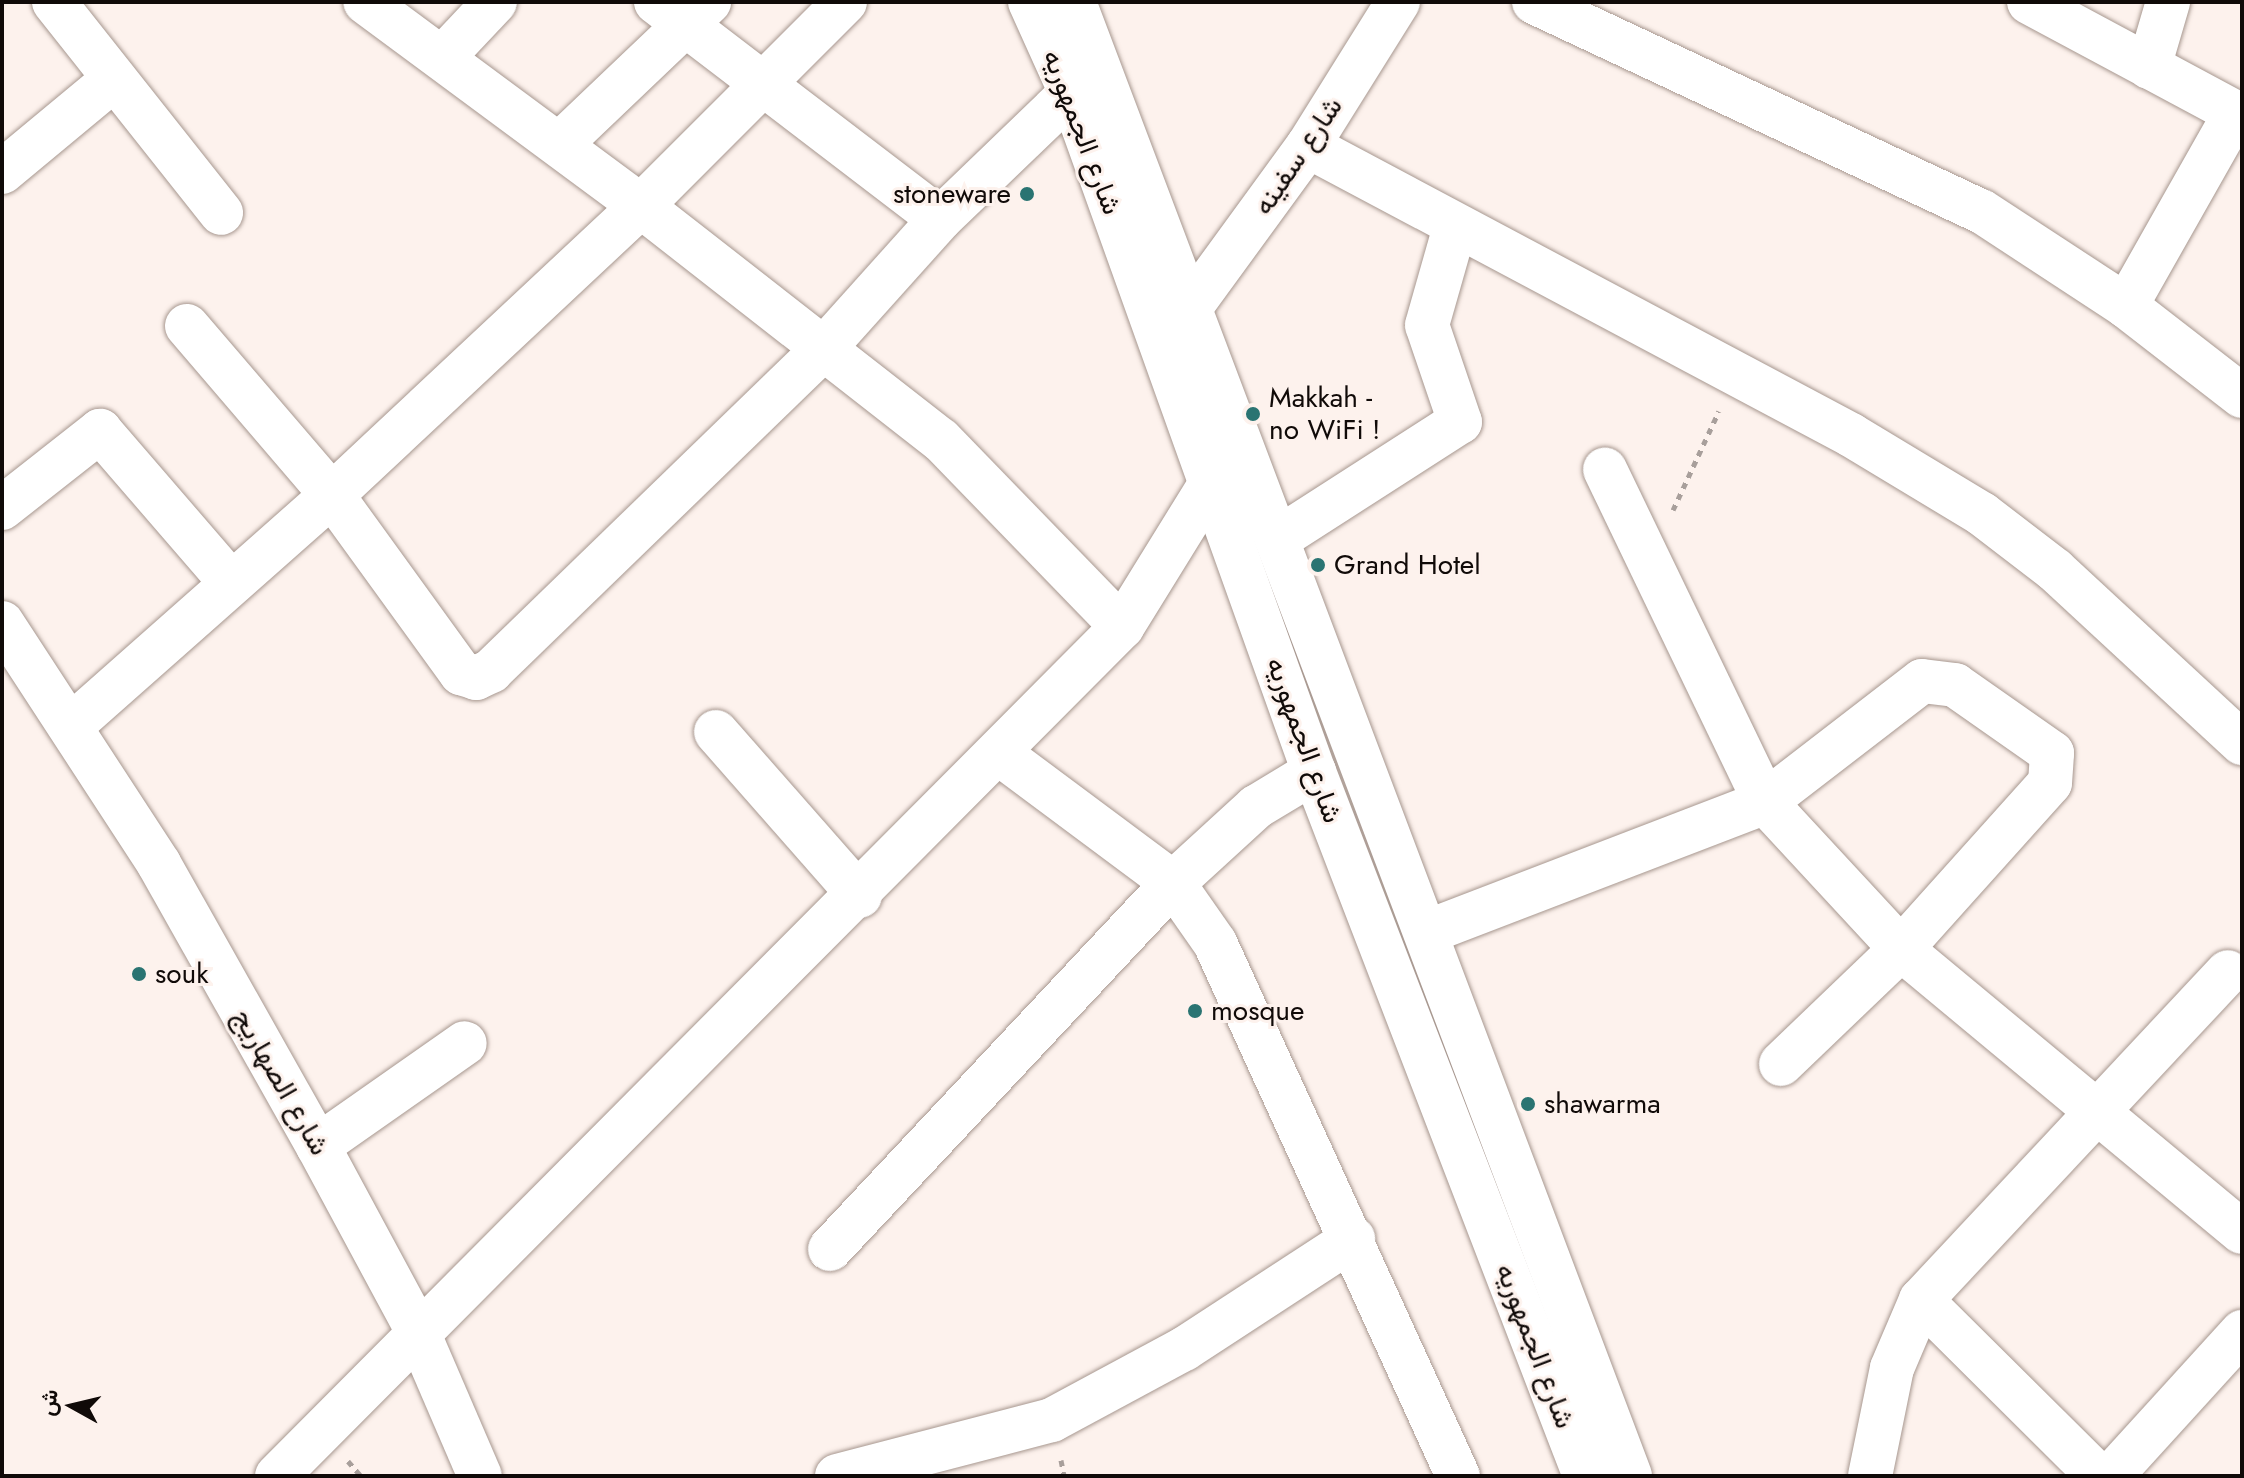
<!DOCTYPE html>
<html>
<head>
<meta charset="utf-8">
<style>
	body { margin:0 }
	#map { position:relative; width:2244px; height:1478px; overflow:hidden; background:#fdf2ed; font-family:Jost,Vazirmatn,sans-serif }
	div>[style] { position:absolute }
	.path>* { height:5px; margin-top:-2.5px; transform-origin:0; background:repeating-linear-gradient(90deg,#a89f9b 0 6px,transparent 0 12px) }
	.roads { filter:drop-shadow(0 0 2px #a7978f) drop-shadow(0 0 2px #a7978f) }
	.minor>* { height:44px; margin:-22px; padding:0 22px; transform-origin:22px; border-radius:22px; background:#fff }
	.major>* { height:44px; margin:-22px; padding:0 22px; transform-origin:22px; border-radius:22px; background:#fff }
	.dots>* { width:22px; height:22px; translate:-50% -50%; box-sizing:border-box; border:4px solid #fdf2ed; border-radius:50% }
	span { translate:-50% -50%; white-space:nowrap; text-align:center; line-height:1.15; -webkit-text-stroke:6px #fdf2ed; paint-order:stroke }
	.street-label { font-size:28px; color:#100a08 }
	.poi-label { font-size:28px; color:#100a08 }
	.right { translate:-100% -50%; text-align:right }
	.left { translate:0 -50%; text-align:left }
	.frame { position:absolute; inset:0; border:4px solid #100a08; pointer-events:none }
	.north { position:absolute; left:32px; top:1366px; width:80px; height:80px; -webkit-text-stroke:6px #fdf2ed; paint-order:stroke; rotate:278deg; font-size:22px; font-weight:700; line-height:32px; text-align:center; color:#100a08 }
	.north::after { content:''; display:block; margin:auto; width:28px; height:36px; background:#100a08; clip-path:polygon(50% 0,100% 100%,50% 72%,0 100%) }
</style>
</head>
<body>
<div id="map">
	<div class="path">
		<div style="left:1673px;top:510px;width:109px;rotate:-65.1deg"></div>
		<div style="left:1061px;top:1460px;width:16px;rotate:79deg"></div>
		<div style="left:348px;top:1461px;width:20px;rotate:49deg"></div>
	</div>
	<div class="roads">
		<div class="minor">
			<div style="left:54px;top:2px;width:269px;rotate:51.6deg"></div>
			<div style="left:656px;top:2px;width:357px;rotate:37.4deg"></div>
			<div style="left:940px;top:219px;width:182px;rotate:-43.9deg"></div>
			<div style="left:845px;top:2px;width:288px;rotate:135deg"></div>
			<div style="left:641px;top:206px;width:380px;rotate:38deg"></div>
			<div style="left:941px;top:440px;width:260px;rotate:45.9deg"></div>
			<div style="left:1534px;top:2px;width:493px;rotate:25.1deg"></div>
			<div style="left:1981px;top:211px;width:173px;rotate:33.2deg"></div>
			<div style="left:2126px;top:306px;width:147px;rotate:37.8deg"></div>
			<div style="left:2029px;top:2px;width:242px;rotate:28.2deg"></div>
			<div style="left:445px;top:55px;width:73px;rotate:-46.7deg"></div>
			<div style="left:2149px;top:67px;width:68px;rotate:-73.7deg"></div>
			<div style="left:560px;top:144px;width:206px;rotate:-43.6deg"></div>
			<div style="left:1308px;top:146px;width:615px;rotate:28.02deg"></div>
			<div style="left:1851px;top:435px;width:153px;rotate:31.1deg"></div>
			<div style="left:1982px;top:514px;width:92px;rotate:37.5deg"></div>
			<div style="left:2055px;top:570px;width:255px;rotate:42.8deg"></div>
			<div style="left:2px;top:172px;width:144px;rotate:-39.7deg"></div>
			<div style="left:1192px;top:305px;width:197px;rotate:-53.9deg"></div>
			<div style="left:1308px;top:146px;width:170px;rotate:-58deg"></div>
			<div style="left:2126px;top:306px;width:222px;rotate:-60.5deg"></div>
			<div style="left:187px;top:326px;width:223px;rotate:49.4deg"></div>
			<div style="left:332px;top:495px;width:423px;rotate:-43.1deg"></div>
			<div style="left:641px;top:206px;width:343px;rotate:-143.5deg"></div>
			<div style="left:2px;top:508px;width:125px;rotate:-38.2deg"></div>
			<div style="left:100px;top:431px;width:201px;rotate:49.2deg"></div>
			<div style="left:1279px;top:538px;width:215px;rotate:-32.7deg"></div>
			<div style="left:1460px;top:422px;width:102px;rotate:-108.8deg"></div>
			<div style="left:1427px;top:325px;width:102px;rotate:-74.1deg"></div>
			<div style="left:2px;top:623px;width:288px;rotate:56.9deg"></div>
			<div style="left:159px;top:864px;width:324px;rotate:60.6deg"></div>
			<div style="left:318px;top:1146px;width:209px;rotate:61.7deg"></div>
			<div style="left:417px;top:1330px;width:159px;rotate:66.7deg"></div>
			<div style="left:72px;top:725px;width:347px;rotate:-41.5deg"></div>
			<div style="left:332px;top:495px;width:220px;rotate:54.1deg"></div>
			<div style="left:461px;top:673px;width:16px;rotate:18deg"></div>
			<div style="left:476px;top:678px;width:17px;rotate:-25deg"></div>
			<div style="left:491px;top:671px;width:468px;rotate:-44.1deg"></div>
			<div style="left:827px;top:345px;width:169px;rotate:-48.1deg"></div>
			<div style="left:716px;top:732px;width:218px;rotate:48.7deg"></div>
			<div style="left:1000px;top:754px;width:216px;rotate:36.7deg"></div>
			<div style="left:1173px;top:883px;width:73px;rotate:55deg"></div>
			<div style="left:1215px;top:943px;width:586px;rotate:65.49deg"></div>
			<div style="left:1427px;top:932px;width:362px;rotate:-21deg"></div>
			<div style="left:1765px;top:802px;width:369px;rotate:-115.7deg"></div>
			<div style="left:1781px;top:1064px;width:166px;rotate:-43.8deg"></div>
			<div style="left:1901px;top:949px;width:223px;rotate:-48.1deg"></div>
			<div style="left:2050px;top:783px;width:30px;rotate:-86deg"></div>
			<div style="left:2052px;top:753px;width:118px;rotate:-145deg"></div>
			<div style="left:1955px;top:685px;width:33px;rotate:-173deg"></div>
			<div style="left:1922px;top:681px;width:198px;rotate:142.4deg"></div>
			<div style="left:1765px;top:802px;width:200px;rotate:47.2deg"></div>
			<div style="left:1901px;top:949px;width:443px;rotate:39.7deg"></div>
			<div style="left:318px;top:1146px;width:179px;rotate:-35deg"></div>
			<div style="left:830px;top:1249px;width:502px;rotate:-46.86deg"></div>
			<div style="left:1173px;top:883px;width:113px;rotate:-42.5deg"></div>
			<div style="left:1256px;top:807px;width:68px;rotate:-31.1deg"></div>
			<div style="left:1921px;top:1300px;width:250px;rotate:44.8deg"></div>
			<div style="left:277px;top:1476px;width:1198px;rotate:-45.14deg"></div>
			<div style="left:1122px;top:627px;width:169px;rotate:-58.3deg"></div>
			<div style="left:837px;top:1476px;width:222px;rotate:-14.6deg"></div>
			<div style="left:1052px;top:1420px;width:150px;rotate:-28.3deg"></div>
			<div style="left:1184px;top:1349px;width:202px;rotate:-33.1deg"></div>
			<div style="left:1870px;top:1476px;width:110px;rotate:-78.5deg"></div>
			<div style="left:1892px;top:1368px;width:74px;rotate:-66.9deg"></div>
			<div style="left:1921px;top:1300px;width:449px;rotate:-46.9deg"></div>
			<div style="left:2111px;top:1476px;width:195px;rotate:-47.7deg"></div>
		</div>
		<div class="major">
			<div style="left:1030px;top:2px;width:100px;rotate:65.7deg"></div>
			<div style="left:1071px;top:93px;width:721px;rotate:70.31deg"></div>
			<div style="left:1314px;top:772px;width:754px;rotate:68.95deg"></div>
			<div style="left:1074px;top:2px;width:1575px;rotate:69.33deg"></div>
		</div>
	</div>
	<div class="dots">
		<div style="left:1027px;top:194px;background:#2a7472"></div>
		<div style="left:1253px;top:414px;background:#2a7472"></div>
		<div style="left:1318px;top:565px;background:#2a7472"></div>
		<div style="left:139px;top:974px;background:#2a7472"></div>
		<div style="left:1195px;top:1011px;background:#2a7472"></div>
		<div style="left:1528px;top:1104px;background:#2a7472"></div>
	</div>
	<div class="street-label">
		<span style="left:1082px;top:132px;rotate:69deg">شارع الجمهوريه</span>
		<span style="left:1298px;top:156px;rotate:-56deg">شارع سفينه</span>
		<span style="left:1304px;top:740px;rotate:70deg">شارع الجمهوريه</span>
		<span style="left:281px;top:1082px;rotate:60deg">شارع الصهاريج</span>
		<span style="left:1535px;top:1346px;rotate:69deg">شارع الجمهوريه</span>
	</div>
	<div class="poi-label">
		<span class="right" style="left:1011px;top:194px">stoneware</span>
		<span class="left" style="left:1269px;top:414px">Makkah -<br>no WiFi !</span>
		<span class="left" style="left:1334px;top:565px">Grand Hotel</span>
		<span class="left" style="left:155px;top:974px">souk</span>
		<span class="left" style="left:1211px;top:1011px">mosque</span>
		<span class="left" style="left:1544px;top:1104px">shawarma</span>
	</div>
	<div class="frame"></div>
	<div class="north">ش</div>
</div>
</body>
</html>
